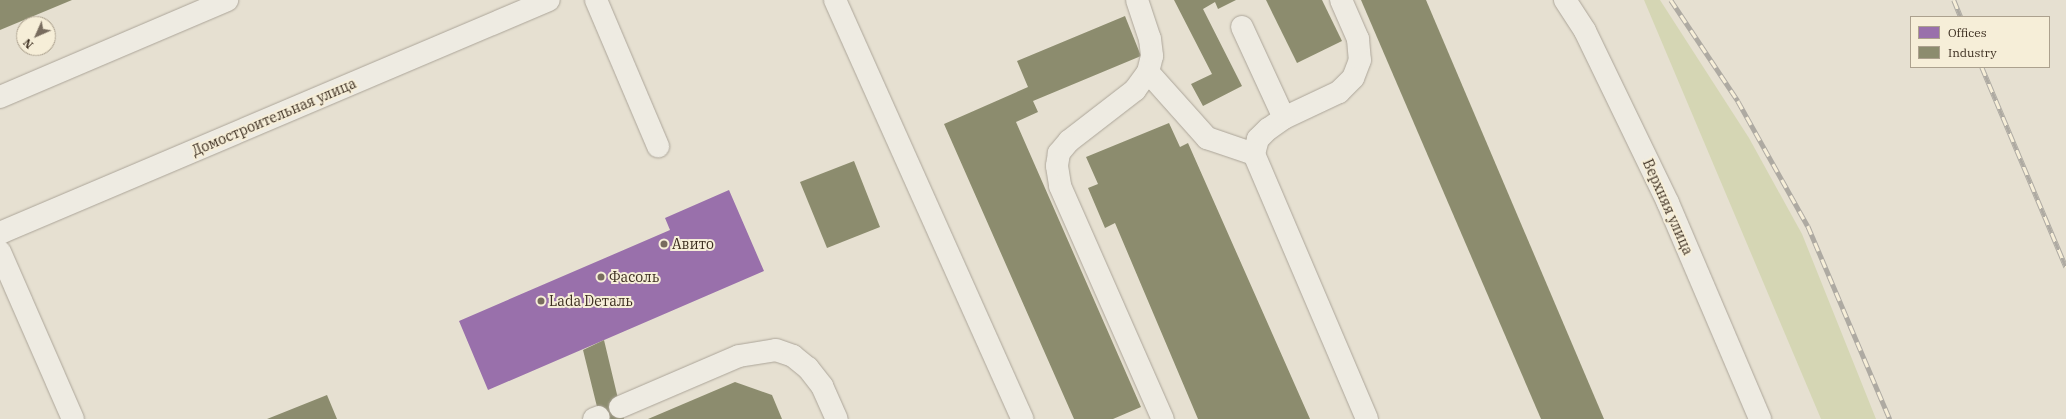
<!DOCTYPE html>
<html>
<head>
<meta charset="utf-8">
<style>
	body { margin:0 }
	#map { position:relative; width:2066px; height:419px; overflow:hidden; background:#e6e0d1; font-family:"IBM Plex Serif",serif }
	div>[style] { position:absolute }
	.green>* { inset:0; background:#d5d6b4 }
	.offices>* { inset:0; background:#9970ab }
	.industry>* { inset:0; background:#8c8c6e }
	.roads { filter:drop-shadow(0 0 1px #aca599) drop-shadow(0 0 1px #aca599) }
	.minor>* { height:22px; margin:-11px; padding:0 11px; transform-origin:11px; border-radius:11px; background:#eeebe2 }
	.rail>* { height:4.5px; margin-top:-2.25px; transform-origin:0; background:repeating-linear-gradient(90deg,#f6eed8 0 9px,#aeaaa2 0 18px); box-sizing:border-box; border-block:1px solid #aeaaa2 }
	.dots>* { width:11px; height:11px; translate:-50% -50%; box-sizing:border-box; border:2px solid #f6eed8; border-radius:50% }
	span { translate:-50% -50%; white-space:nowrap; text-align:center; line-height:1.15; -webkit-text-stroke:4px #f6eed8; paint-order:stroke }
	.street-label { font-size:14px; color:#3c2e20 }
	.poi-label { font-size:14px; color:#3c2e20 }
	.left { translate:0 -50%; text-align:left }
	.legend { position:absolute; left:1910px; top:16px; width:140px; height:52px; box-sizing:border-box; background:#f6eed8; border:1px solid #aca18e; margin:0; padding:5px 7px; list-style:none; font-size:12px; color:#3c2e20 }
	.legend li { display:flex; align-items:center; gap:8px; height:20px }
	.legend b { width:20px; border:1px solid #aca18e }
	.north { position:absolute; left:16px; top:16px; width:40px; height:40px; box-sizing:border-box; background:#f6eed8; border:1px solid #aca18e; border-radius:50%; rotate:225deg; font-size:11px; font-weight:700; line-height:16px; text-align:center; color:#3c2e20 }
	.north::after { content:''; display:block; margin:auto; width:14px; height:18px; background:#786c5e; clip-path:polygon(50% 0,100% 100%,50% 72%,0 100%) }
</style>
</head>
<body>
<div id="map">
	<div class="green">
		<div style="clip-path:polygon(1644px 0,1660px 0,1749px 138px,1802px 234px,1876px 419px,1821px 419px)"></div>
	</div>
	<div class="offices">
		<div style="clip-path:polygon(729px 190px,764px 271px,488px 390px,459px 321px,670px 230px,665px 218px)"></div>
	</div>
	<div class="industry">
		<div style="clip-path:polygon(0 0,72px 0,0 30px)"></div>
		<div style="clip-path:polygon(1174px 0,1236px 0,1218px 9px,1215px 2px,1203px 9px,1242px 86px,1203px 106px,1191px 84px,1212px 74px)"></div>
		<div style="clip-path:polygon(1266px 0,1322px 0,1342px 41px,1297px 63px)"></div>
		<div style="clip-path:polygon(1361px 0,1426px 0,1604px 419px,1541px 419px)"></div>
		<div style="clip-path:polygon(1125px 16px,1141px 56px,1033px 101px,1038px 112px,1016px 122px,1141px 407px,1113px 419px,1074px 419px,944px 124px,1028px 87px,1017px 61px)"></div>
		<div style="clip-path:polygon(1169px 123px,1180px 147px,1188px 143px,1310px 419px,1198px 419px,1115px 223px,1105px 228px,1088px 188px,1098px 184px,1086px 157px)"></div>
		<div style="clip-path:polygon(854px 161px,880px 227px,827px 248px,800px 182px)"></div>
		<div style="clip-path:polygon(604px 340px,620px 407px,624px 419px,600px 419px,583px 350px)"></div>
		<div style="clip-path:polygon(735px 382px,772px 395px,782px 419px,648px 419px)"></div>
		<div style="clip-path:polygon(327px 395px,337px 419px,267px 419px)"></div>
	</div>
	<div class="roads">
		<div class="minor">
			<div style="left:596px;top:0;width:159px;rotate:67deg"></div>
			<div style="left:835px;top:0;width:459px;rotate:65.9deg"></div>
			<div style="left:1137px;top:0;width:41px;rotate:71.6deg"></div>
			<div style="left:1150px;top:39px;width:17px;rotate:83deg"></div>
			<div style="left:1152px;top:56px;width:16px;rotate:104deg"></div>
			<div style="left:1148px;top:72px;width:22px;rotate:126deg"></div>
			<div style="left:1135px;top:90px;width:83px;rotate:142.3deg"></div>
			<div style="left:1069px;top:141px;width:16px;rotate:130deg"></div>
			<div style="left:1059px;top:153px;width:13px;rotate:99deg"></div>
			<div style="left:1057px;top:166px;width:20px;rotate:81deg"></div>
			<div style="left:1060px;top:186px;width:255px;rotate:66.2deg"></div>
			<div style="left:1341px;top:0;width:43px;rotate:66.4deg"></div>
			<div style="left:1358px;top:39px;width:21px;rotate:85deg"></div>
			<div style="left:1360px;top:60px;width:19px;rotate:111deg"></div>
			<div style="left:1353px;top:78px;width:20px;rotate:135deg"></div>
			<div style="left:1339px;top:92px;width:61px;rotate:154.7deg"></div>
			<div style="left:1284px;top:118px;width:19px;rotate:145deg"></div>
			<div style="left:1268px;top:129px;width:14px;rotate:135deg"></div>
			<div style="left:1258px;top:139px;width:16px;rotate:105deg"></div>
			<div style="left:1254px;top:154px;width:288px;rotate:66.9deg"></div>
			<div style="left:1565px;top:0;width:37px;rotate:57deg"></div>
			<div style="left:1585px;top:31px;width:191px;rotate:64.2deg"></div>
			<div style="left:1668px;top:203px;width:235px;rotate:66.9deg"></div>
			<div style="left:1242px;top:27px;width:100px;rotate:65.2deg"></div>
			<div style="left:1148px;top:72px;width:89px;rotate:48.2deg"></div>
			<div style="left:1207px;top:138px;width:50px;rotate:18.8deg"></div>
			<div style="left:0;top:97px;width:247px;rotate:-23.1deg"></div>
			<div style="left:0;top:233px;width:596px;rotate:-23deg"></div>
			<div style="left:0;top:252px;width:182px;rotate:66.4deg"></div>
			<div style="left:620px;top:407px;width:129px;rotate:-23.2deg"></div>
			<div style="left:739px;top:356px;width:37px;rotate:-9deg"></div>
			<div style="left:776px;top:350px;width:18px;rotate:19deg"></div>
			<div style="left:793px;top:356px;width:19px;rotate:39deg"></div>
			<div style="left:808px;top:368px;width:23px;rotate:52deg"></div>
			<div style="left:822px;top:386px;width:36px;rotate:66deg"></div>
			<div style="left:594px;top:419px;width:5px;rotate:-22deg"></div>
		</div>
	</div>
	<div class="rail">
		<div style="left:1671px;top:0;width:121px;rotate:56.4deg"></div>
		<div style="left:1738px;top:101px;width:143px;rotate:60.8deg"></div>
		<div style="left:1808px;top:226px;width:210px;rotate:67deg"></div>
		<div style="left:1954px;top:0;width:18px;rotate:68deg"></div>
		<div style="left:1982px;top:67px;width:217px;rotate:67.2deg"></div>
	</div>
	<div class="dots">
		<div style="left:664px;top:244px;background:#786c5e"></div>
		<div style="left:601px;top:277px;background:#786c5e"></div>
		<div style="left:541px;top:301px;background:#786c5e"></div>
	</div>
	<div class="street-label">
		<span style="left:274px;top:117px;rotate:-23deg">Домостроительная улица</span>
		<span style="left:1668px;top:207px;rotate:66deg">Верхняя улица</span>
	</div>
	<div class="poi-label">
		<span class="left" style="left:672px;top:244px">Авито</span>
		<span class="left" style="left:609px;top:277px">Фасоль</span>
		<span class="left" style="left:549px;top:301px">Lada Dеталь</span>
	</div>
	<ul class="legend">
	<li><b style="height:11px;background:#9970ab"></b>Offices</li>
	<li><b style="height:11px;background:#8c8c6e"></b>Industry</li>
	</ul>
	<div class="north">N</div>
</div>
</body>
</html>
